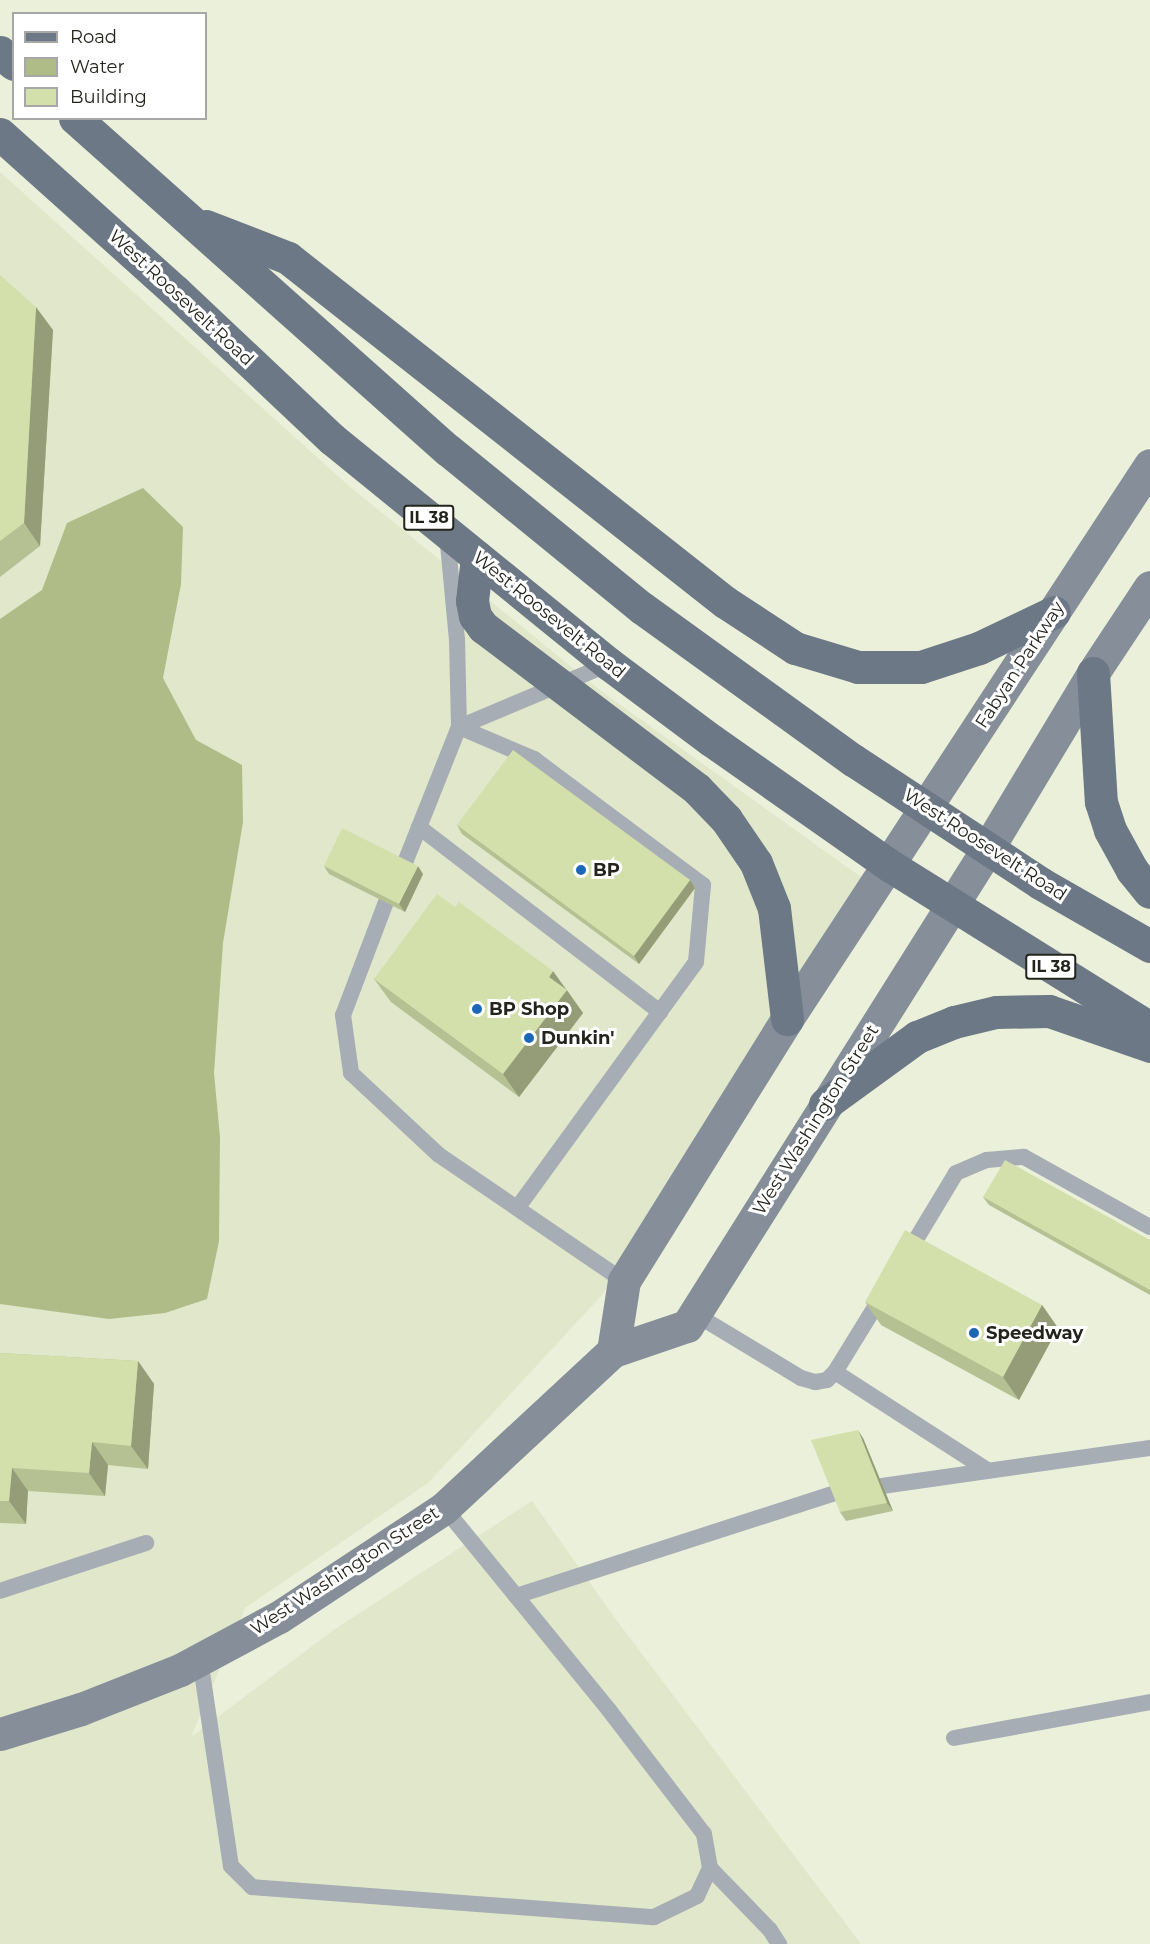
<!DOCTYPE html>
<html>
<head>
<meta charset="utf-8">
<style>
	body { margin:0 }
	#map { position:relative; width:1150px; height:1944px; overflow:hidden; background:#eaf0da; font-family:Montserrat,sans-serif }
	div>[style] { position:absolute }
	.built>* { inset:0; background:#e0e7ca }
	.water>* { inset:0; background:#afbc88 }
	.service>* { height:16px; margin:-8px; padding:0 8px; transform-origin:8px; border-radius:8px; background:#a7adb5 }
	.secondary>* { height:33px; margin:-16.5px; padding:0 16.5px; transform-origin:16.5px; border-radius:16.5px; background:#858e99 }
	.primary>* { height:33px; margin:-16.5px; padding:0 16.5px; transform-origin:16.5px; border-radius:16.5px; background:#6c7885 }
	.wall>* { inset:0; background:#b5c193 }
	.shaded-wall>* { inset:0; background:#949d78 }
	.building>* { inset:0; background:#d3e0ab }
	.dots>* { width:16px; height:16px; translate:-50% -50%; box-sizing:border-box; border:3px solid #fff; border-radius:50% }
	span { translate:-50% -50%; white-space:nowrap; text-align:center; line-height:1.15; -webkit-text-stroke:6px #fff; paint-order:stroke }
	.shield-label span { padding:2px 4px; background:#fff; border:2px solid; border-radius:4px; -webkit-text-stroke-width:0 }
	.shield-label { font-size:16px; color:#23251d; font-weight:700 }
	.street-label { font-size:18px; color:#23251d }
	.poi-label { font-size:18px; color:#23251d; font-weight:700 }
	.left { translate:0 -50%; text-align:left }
	.legend { position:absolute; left:12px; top:12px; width:195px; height:108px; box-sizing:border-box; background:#fff; border:2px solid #a7a8a5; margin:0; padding:8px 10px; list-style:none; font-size:18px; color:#23251d }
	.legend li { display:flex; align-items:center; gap:12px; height:30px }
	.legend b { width:30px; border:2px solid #a7a8a5 }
</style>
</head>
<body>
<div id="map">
	<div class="built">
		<div style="clip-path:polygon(0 172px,349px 486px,601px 691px,868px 882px,602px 1295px,428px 1483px,245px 1608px,191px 1737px,335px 1629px,532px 1501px,614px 1617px,861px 1944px,0 1944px)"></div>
	</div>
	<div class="water">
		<div style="clip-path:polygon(143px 488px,183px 527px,181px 584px,163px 678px,196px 740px,242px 765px,243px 822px,223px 943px,214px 1073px,220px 1137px,219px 1241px,207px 1299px,165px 1313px,109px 1319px,0 1304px,0 619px,42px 590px,67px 523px)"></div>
	</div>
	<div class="service">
		<div style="left:459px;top:727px;width:82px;rotate:23.1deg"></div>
		<div style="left:534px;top:759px;width:211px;rotate:36.7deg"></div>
		<div style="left:703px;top:885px;width:77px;rotate:95.2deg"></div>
		<div style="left:696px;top:962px;width:304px;rotate:126deg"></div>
		<div style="left:459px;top:727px;width:163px;rotate:-22.8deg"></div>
		<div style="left:419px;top:827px;width:304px;rotate:37.5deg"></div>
		<div style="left:404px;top:865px;width:149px;rotate:-68.3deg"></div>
		<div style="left:459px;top:727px;width:87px;rotate:-91.3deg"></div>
		<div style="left:457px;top:640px;width:106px;rotate:-95.4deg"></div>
		<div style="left:386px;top:902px;width:121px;rotate:110.8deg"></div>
		<div style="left:343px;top:1015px;width:59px;rotate:82.1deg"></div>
		<div style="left:351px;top:1073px;width:120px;rotate:43deg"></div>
		<div style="left:439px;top:1155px;width:224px;rotate:34.3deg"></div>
		<div style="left:906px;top:1256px;width:97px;rotate:-58.9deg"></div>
		<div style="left:956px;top:1173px;width:34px;rotate:-23deg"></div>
		<div style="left:987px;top:1160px;width:37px;rotate:-5deg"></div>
		<div style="left:1024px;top:1157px;width:144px;rotate:29.1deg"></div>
		<div style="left:695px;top:1314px;width:124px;rotate:31.1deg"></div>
		<div style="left:801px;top:1378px;width:15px;rotate:16deg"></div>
		<div style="left:815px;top:1382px;width:12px;rotate:-9deg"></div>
		<div style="left:827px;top:1380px;width:11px;rotate:-45deg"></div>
		<div style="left:835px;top:1372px;width:92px;rotate:-58.4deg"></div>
		<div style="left:835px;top:1372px;width:181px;rotate:32.8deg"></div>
		<div style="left:882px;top:1486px;width:271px;rotate:-8.1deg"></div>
		<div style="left:0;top:1591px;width:154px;rotate:-18.2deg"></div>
		<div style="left:516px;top:1596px;width:335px;rotate:-17.9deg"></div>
		<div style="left:200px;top:1659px;width:209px;rotate:81.5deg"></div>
		<div style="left:231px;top:1866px;width:30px;rotate:45deg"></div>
		<div style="left:252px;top:1887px;width:403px;rotate:4.3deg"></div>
		<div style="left:654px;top:1917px;width:48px;rotate:-26deg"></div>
		<div style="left:697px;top:1896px;width:31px;rotate:-65deg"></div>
		<div style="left:710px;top:1868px;width:35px;rotate:-100deg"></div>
		<div style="left:704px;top:1834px;width:156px;rotate:-127.5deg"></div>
		<div style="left:609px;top:1710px;width:261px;rotate:-129.2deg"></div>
		<div style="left:954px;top:1738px;width:199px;rotate:-10.4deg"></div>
		<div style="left:710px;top:1868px;width:86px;rotate:45.9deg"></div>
		<div style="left:770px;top:1930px;width:17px;rotate:57deg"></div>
	</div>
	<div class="secondary">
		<div style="left:613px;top:1351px;width:71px;rotate:-81.1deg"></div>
		<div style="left:624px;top:1281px;width:309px;rotate:-58.1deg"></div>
		<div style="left:787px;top:1019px;width:662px;rotate:-56.77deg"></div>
		<div style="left:0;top:1734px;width:85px;rotate:-17.2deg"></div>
		<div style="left:81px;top:1709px;width:106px;rotate:-21.5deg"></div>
		<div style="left:180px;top:1670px;width:112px;rotate:-28.2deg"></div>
		<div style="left:279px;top:1617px;width:198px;rotate:-33.4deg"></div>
		<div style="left:444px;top:1508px;width:231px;rotate:-42.9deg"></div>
		<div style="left:613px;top:1351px;width:78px;rotate:-18.7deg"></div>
		<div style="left:687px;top:1326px;width:565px;rotate:-57.8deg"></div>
		<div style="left:988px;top:848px;width:204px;rotate:-59deg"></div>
		<div style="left:1093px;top:673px;width:103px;rotate:-56.5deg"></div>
	</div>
	<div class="primary">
		<div style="left:0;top:52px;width:18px;rotate:41deg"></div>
		<div style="left:75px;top:118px;width:499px;rotate:41.7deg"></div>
		<div style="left:448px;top:450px;width:250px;rotate:39.2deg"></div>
		<div style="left:642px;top:608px;width:260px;rotate:35.8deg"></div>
		<div style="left:853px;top:760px;width:224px;rotate:33.3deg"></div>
		<div style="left:1040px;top:883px;width:127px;rotate:29.8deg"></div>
		<div style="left:0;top:134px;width:235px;rotate:41.9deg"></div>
		<div style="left:175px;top:291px;width:216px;rotate:43.3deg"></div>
		<div style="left:332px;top:439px;width:357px;rotate:39.1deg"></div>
		<div style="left:609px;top:664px;width:127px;rotate:36.7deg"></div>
		<div style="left:711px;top:740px;width:218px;rotate:35.1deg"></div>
		<div style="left:889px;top:865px;width:308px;rotate:32deg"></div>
		<div style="left:206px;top:226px;width:88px;rotate:21.3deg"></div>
		<div style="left:288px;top:258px;width:556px;rotate:38.21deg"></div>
		<div style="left:725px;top:602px;width:84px;rotate:33.3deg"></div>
		<div style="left:795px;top:648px;width:66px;rotate:16.8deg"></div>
		<div style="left:858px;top:667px;width:63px"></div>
		<div style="left:921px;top:667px;width:61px;rotate:-18.1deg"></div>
		<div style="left:979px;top:648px;width:83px;rotate:-25.6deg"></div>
		<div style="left:477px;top:557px;width:44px;rotate:96.5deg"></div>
		<div style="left:472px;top:601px;width:15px;rotate:79deg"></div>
		<div style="left:475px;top:616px;width:14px;rotate:54deg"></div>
		<div style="left:483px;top:627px;width:268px;rotate:37.1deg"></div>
		<div style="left:697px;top:789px;width:42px;rotate:46deg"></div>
		<div style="left:726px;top:819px;width:53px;rotate:55.7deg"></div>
		<div style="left:756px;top:863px;width:48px;rotate:68.2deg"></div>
		<div style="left:774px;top:908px;width:112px;rotate:83.3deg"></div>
		<div style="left:1093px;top:673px;width:129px;rotate:86.5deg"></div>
		<div style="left:1101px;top:802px;width:29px;rotate:72deg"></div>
		<div style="left:1110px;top:830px;width:46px;rotate:61.2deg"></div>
		<div style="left:1132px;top:870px;width:28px;rotate:51deg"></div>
		<div style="left:825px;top:1104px;width:114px;rotate:-36.1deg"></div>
		<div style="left:917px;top:1037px;width:40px;rotate:-22deg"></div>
		<div style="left:954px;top:1022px;width:43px;rotate:-13.4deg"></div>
		<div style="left:996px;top:1012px;width:53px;rotate:-1.1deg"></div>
		<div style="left:1049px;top:1011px;width:107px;rotate:19.1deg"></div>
	</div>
	<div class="wall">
		<div style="clip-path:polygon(0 275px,53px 330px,40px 546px,0 577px)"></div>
		<div style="clip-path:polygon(457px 825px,690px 880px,695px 888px,639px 964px,462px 834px)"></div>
		<div style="clip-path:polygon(324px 866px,423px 874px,405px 912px,329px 874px)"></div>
		<div style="clip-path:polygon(455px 907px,567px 990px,583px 1013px,519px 1097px,391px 1002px,374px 979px)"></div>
		<div style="clip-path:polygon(983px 1197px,1150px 1240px,1150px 1295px,989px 1205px)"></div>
		<div style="clip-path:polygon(865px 1302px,1042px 1305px,1058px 1328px,1019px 1400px,881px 1325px)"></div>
		<div style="clip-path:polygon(0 1353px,138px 1361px,154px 1384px,148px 1469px,108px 1465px,105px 1496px,28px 1491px,26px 1524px,0 1523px)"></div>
		<div style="clip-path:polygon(863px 1438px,893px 1511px,846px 1521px,840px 1512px)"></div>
	</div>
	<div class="shaded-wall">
		<div style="clip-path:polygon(36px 307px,53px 330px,40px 546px,24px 523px)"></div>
		<div style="clip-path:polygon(418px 866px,423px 874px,405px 912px,399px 904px)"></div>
		<div style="clip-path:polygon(690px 880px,695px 888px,639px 964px,634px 956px)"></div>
		<div style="clip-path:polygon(553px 971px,583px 1013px,519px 1097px,503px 1074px,549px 977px)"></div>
		<div style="clip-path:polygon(1042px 1305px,1058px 1328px,1019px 1400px,1003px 1377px)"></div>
		<div style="clip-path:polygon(138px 1361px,154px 1384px,148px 1469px,131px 1446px)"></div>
		<div style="clip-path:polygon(858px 1430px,863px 1438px,893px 1511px,887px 1503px)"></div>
		<div style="clip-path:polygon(92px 1442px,108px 1465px,105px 1496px,89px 1473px)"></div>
		<div style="clip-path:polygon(12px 1468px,28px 1491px,26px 1524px,9px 1501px)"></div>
	</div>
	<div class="building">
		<div style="clip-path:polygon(0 275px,36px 307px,24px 523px,0 541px)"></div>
		<div style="clip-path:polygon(513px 750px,690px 880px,634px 956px,457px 825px)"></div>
		<div style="clip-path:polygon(342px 828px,418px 866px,399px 904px,324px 866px)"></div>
		<div style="clip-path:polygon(437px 894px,455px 907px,459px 902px,553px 971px,549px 977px,567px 990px,503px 1074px,374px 979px)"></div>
		<div style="clip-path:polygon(1005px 1160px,1150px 1240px,1150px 1290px,983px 1197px)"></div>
		<div style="clip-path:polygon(905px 1230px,1042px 1305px,1003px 1377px,865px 1302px)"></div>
		<div style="clip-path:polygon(0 1353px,138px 1361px,131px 1446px,92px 1442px,89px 1473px,12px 1468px,9px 1501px,0 1501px)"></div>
		<div style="clip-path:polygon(858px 1430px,887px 1503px,840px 1512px,811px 1440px)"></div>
	</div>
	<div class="dots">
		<div style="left:581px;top:870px;background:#1c67b7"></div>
		<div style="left:477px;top:1009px;background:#1c67b7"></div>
		<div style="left:529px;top:1038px;background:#1c67b7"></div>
		<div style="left:974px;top:1333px;background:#1c67b7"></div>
	</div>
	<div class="shield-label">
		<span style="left:429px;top:518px">IL 38</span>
		<span style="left:1051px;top:967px">IL 38</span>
	</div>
	<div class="street-label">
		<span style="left:181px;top:298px;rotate:43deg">West Roosevelt Road</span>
		<span style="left:549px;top:615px;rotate:39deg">West Roosevelt Road</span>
		<span style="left:1020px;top:665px;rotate:-57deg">Fabyan Parkway</span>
		<span style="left:985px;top:845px;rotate:33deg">West Roosevelt Road</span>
		<span style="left:816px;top:1120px;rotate:-58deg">West Washington Street</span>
		<span style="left:345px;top:1571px;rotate:-33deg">West Washington Street</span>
	</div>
	<div class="poi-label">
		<span class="left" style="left:593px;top:870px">BP</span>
		<span class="left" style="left:489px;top:1009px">BP Shop</span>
		<span class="left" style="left:541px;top:1038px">Dunkin'</span>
		<span class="left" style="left:986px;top:1333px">Speedway</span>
	</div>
	<ul class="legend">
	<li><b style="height:8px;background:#6c7885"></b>Road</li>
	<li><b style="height:16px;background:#afbc88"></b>Water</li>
	<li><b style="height:16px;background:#d3e0ab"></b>Building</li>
	</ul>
</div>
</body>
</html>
